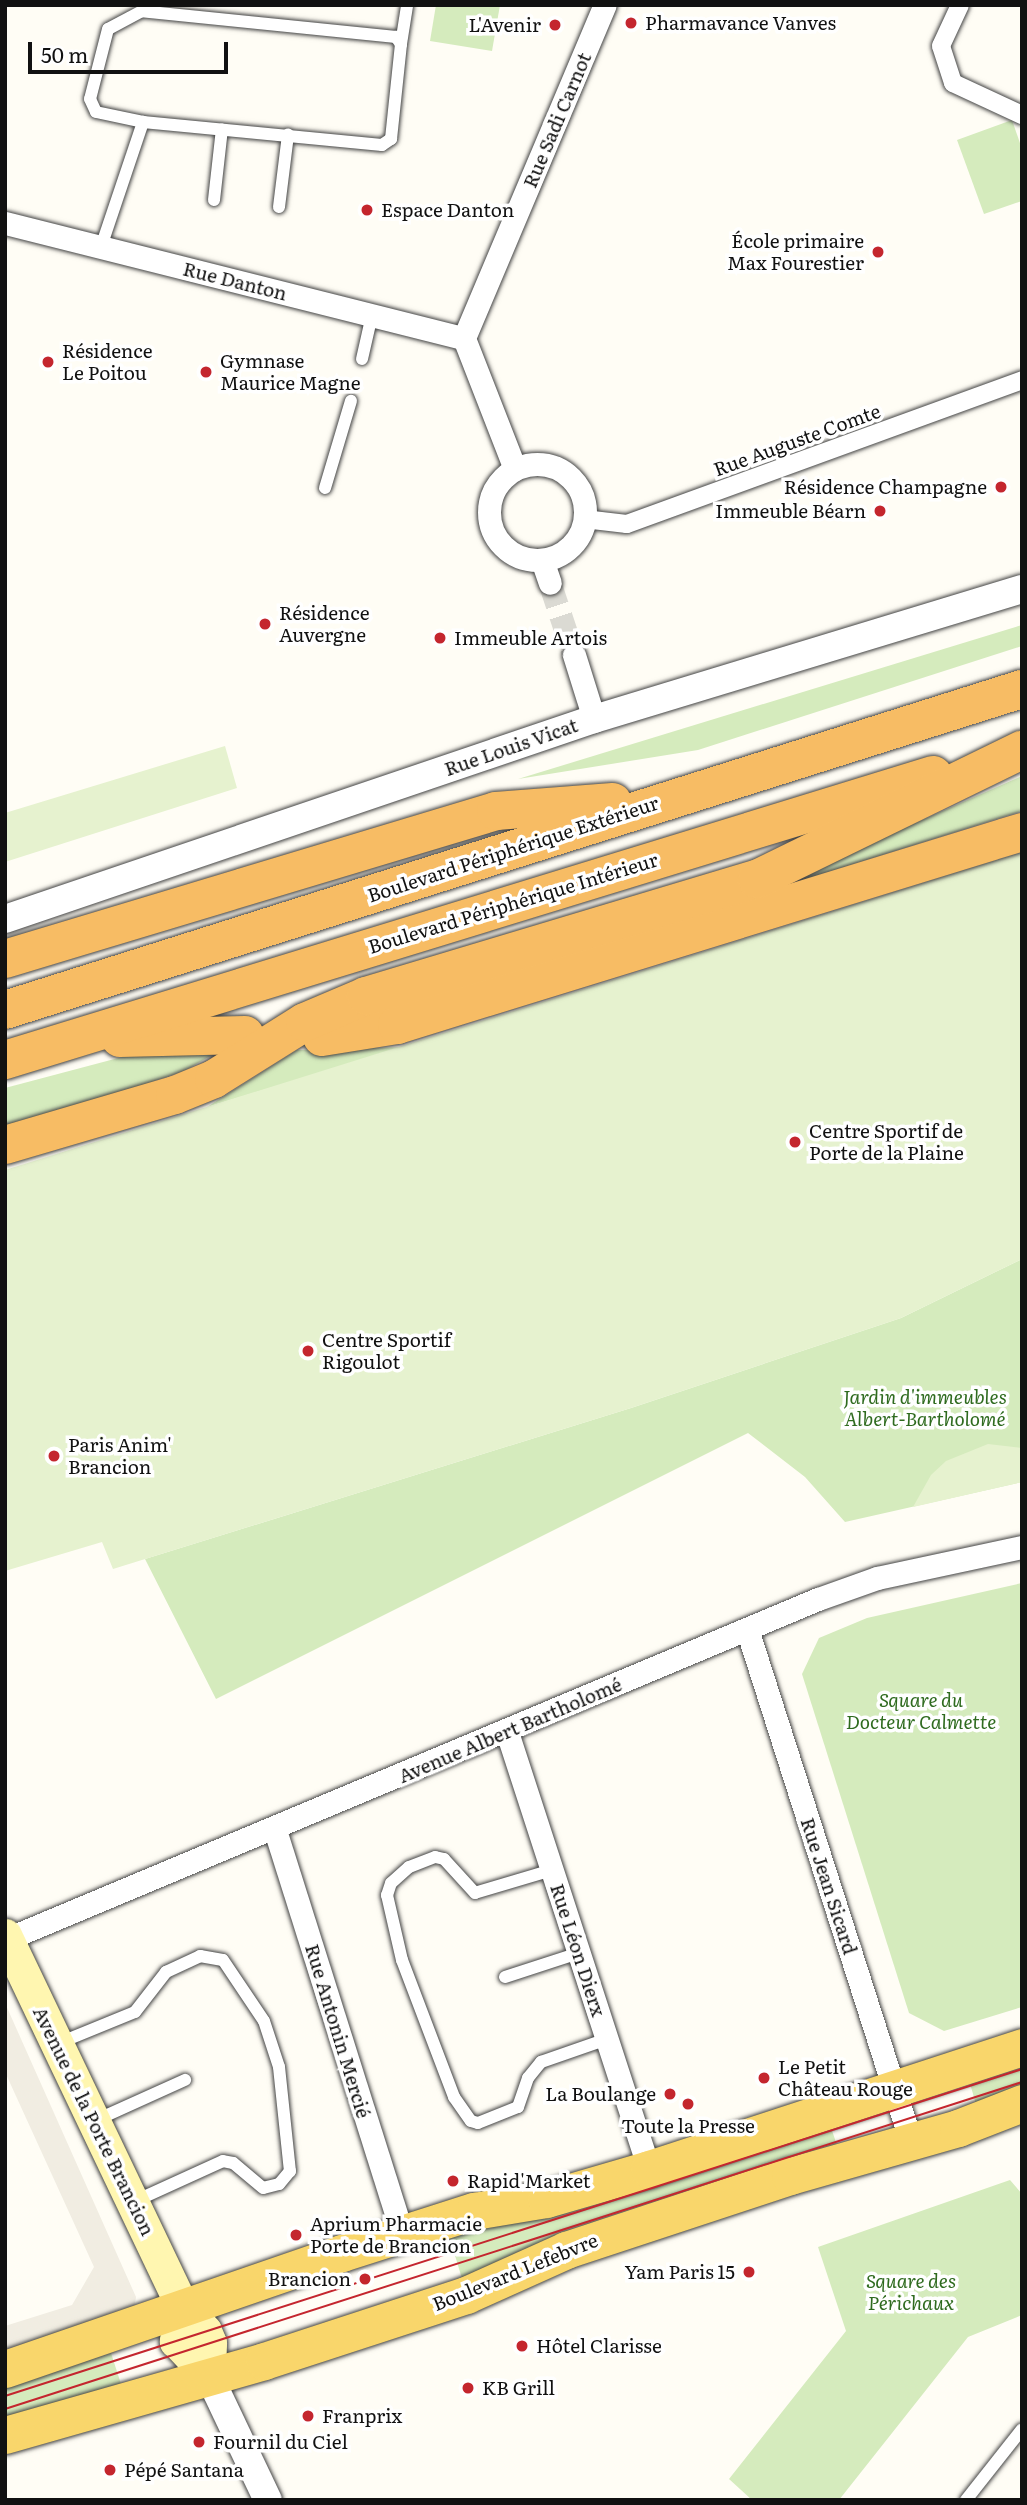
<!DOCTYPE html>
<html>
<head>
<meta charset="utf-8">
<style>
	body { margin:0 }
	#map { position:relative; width:1027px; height:2505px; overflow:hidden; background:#fffdf5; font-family:Literata,serif }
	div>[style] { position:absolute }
	.green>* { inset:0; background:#d5ebbd }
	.pitch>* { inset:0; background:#e6f2cf }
	.plaza>* { inset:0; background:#f1ede2 }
	.minor-tunnel>* { height:23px; margin-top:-11.5px; transform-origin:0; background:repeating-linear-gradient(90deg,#dbdad3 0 23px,transparent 0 34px) }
	.roads { filter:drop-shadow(0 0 2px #444) drop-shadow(0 0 2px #444) }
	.service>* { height:12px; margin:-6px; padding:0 6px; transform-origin:6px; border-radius:6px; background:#fff }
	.pedestrian>* { height:18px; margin:-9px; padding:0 9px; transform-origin:9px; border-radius:9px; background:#fff }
	.minor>* { height:23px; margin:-11.5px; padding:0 11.5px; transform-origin:11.5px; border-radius:11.5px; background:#fff }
	.minor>.ring { margin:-11.5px; padding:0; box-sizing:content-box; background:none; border:23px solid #fff; border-radius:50% }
	.tertiary>* { height:28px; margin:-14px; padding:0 14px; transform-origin:14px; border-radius:14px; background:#fff }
	.secondary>* { height:33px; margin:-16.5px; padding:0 16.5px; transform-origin:16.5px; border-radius:16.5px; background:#fff6b0 }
	.primary>* { height:37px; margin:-18.5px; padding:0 18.5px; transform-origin:18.5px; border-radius:18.5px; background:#f9d66b }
	.trunk>* { height:38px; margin:-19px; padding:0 19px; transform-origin:19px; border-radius:19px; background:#f7bc64 }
	.tram>* { height:2px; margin:-1px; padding:0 1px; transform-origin:1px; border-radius:1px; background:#c4262e }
	.dots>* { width:19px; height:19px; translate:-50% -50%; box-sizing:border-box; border:4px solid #fff; border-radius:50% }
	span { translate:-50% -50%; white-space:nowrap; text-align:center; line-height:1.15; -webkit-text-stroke:7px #fff; paint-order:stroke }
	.poi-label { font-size:19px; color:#111 }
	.left { translate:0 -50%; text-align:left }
	.right { translate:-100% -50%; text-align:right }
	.street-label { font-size:19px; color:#111 }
	.park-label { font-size:19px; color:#2f6b1f; font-style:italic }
	.frame { position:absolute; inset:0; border:7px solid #111; pointer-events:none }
	.scale { position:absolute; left:28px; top:42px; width:200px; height:32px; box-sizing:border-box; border:4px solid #111; border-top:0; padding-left:9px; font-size:21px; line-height:24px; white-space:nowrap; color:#111; -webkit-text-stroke:5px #fff; paint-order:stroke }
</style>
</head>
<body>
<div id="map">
	<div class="green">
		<div style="clip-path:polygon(436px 5px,500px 5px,492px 51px,430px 41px)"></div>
		<div style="clip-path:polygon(1012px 120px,1022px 149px,1022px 201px,984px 214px,957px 140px)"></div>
		<div style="clip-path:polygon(1022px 625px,1022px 646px,698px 750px,518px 779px)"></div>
		<div style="clip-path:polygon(1022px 776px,1022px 811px,774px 889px,791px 878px)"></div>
		<div style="clip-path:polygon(226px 1047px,184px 1071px,5px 1132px,5px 1088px,156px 1048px)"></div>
		<div style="clip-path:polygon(406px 1047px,207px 1107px,297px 1050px)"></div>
		<div style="clip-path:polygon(1022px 1259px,1022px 1482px,845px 1522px,805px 1477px,748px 1433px,216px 1699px,145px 1559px,631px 1408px,901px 1318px)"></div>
		<div style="clip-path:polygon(1022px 1583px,1022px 2007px,944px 2031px,909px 2013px,802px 1674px,819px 1638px,867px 1618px)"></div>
		<div style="clip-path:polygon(1022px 2061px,1022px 2090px,976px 2104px,968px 2077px)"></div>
		<div style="clip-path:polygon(829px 2122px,838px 2148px,463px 2282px,447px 2229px)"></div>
		<div style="clip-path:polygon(1010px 2180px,1022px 2194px,1022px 2315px,968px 2337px,839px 2500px,752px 2500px,729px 2479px,846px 2331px,818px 2247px)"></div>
		<div style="clip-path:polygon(111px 2353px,121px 2384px,5px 2421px,5px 2387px)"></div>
	</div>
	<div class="pitch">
		<div style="clip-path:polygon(225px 746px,237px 788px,5px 862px,5px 813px)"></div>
		<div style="clip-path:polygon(1022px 852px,1022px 1259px,901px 1318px,631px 1408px,113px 1569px,102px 1542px,5px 1571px,5px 1170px)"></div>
		<div style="clip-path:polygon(988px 1444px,1022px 1448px,1022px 1482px,913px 1507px,931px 1475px,946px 1461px)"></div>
	</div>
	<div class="plaza">
		<div style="clip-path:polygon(5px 2003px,136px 2297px,134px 2309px,5px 2358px,5px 2326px,72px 2305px,94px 2267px,5px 2072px)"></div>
	</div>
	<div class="minor-tunnel">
		<div style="left:550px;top:583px;width:76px;rotate:71.6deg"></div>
	</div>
	<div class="roads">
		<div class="service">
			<div style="left:401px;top:44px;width:39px;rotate:-81deg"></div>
			<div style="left:214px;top:200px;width:71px;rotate:-83.6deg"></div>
			<div style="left:279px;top:207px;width:73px;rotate:-82.9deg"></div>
			<div style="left:101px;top:247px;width:132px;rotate:-71.4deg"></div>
			<div style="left:143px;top:122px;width:240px;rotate:5.5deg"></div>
			<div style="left:382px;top:145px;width:11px;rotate:-34deg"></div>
			<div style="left:391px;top:139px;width:96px;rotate:-84deg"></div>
			<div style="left:401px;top:44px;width:9px;rotate:-126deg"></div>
			<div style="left:396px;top:37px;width:255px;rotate:-174.2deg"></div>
			<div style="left:142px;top:11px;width:38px;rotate:152deg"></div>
			<div style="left:108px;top:29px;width:72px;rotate:104.4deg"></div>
			<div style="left:90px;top:99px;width:14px;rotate:65deg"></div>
			<div style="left:96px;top:112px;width:48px;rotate:12deg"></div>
			<div style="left:362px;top:359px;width:45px;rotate:-77.2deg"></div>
			<div style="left:325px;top:488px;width:91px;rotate:-73.4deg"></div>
			<div style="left:552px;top:1870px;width:80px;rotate:163.4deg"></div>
			<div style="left:475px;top:1893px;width:46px;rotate:-132.4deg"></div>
			<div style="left:444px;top:1859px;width:9px;rotate:-167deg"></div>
			<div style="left:435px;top:1857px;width:28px;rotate:159deg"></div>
			<div style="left:409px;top:1867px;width:24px;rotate:138deg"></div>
			<div style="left:391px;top:1883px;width:13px;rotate:108deg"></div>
			<div style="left:387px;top:1895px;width:67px;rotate:77deg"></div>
			<div style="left:402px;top:1960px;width:147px;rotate:69.2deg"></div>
			<div style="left:454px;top:2097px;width:29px;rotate:55deg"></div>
			<div style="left:471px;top:2121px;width:7px;rotate:16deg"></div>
			<div style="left:478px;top:2123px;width:43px;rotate:-21.8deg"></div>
			<div style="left:518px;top:2107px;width:31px;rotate:-71deg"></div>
			<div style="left:528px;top:2078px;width:21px;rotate:-51deg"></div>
			<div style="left:541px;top:2062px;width:70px;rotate:-19.2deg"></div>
			<div style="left:505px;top:1977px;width:78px;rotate:-18deg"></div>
			<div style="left:59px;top:2043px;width:82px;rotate:-22.2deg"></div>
			<div style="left:135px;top:2012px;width:51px;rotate:-52.2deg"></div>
			<div style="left:166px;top:1972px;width:38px;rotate:-25deg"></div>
			<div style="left:200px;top:1956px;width:23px;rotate:10deg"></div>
			<div style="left:223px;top:1960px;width:73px;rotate:56.1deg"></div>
			<div style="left:264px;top:2021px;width:48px;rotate:71.9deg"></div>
			<div style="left:279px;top:2067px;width:105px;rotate:84deg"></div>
			<div style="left:290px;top:2171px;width:17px;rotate:130deg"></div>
			<div style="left:279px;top:2184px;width:16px;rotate:166deg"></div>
			<div style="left:263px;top:2188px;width:39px;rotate:-140deg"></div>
			<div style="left:233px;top:2163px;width:10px;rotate:-169deg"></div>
			<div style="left:223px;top:2161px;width:99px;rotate:155.5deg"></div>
			<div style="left:94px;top:2121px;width:100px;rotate:-24.3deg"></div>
			<div style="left:966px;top:2500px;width:90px;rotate:-51.7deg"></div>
		</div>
		<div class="pedestrian">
			<div style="left:960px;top:5px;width:45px;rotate:114.9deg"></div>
			<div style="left:941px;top:46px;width:39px;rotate:72deg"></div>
			<div style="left:953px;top:83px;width:76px;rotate:24.9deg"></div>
			<div style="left:584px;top:519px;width:43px;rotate:6.6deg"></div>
			<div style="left:627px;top:524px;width:420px;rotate:-20deg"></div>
		</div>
		<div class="minor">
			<div style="left:5px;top:223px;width:473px;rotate:14.1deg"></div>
			<div class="ring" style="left:489px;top:464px;width:73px;height:73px"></div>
			<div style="left:515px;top:469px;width:141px;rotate:-111.3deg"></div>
			<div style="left:464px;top:338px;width:362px;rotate:-67.1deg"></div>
			<div style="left:542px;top:560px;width:24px;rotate:71deg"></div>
			<div style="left:574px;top:655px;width:67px;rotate:72.6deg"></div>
			<div style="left:747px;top:1629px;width:539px;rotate:72.27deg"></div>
			<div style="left:507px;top:1732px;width:459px;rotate:72deg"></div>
			<div style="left:275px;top:1830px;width:423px;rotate:72.5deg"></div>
			<div style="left:7px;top:1939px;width:879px;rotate:-22.75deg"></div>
			<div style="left:818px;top:1599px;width:63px;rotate:-19.6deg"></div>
			<div style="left:877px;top:1578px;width:148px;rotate:-12.1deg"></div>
		</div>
		<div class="tertiary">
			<div style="left:5px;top:919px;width:622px;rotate:-18.76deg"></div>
			<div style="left:594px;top:719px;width:447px;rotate:-16.9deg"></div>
			<div style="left:209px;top:2376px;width:137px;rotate:64.6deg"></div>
		</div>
		<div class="secondary">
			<div style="left:5px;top:1935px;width:411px;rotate:64.5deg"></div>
			<div style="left:182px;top:2306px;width:34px;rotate:47deg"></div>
			<div style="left:205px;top:2331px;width:13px;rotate:67deg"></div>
			<div style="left:210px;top:2343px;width:33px;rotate:92deg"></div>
			<div style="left:182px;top:2306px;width:36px;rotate:100deg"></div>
			<div style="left:176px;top:2341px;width:48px;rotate:46.7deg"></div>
		</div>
		<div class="primary">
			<div style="left:5px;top:2369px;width:356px;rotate:-19deg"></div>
			<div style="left:342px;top:2253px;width:139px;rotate:-17.7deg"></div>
			<div style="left:474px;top:2211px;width:73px;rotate:-9.5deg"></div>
			<div style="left:546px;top:2199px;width:107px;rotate:-16.2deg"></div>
			<div style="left:649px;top:2169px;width:392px;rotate:-18.1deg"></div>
			<div style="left:5px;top:2435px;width:269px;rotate:-15.9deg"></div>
			<div style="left:264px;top:2361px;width:213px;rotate:-18.1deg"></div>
			<div style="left:466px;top:2295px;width:110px;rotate:-24.2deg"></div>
			<div style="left:566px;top:2250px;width:236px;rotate:-18.3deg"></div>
			<div style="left:790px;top:2176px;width:175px;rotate:-15.9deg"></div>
			<div style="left:958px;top:2128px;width:69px;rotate:-21.3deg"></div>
		</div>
		<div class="trunk">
			<div style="left:5px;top:959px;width:513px;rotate:-16.77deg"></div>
			<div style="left:496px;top:811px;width:117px;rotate:-4.4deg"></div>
			<div style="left:5px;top:1010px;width:1066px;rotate:-17.52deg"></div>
			<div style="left:322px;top:1037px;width:76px;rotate:-9.1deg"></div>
			<div style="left:397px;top:1025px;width:654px;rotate:-17.16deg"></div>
			<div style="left:120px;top:1038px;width:125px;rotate:-1.4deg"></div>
			<div style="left:5px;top:1060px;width:971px;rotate:-17.07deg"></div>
			<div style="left:5px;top:1145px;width:177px;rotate:-16.4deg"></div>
			<div style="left:175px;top:1095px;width:42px;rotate:-22.3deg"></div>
			<div style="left:214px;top:1079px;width:107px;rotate:-32.1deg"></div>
			<div style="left:305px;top:1022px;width:66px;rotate:-23.1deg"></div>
			<div style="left:366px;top:996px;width:408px;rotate:-16.7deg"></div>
			<div style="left:757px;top:879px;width:295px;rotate:-26deg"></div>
		</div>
	</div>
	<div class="tram">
		<div style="left:5px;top:2396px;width:1068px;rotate:-17.82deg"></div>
		<div style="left:5px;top:2409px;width:1068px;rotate:-17.82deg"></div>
	</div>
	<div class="dots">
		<div style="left:631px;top:23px;background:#c4262e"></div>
		<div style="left:555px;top:25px;background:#c4262e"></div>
		<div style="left:367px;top:210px;background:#c4262e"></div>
		<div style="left:878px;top:252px;background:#c4262e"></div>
		<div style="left:48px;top:362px;background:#c4262e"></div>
		<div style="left:206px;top:372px;background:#c4262e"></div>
		<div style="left:1001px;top:487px;background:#c4262e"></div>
		<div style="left:880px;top:511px;background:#c4262e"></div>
		<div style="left:265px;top:624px;background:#c4262e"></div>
		<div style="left:440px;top:638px;background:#c4262e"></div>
		<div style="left:795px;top:1142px;background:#c4262e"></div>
		<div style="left:308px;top:1351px;background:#c4262e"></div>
		<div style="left:54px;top:1456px;background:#c4262e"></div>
		<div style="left:764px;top:2078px;background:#c4262e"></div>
		<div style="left:670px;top:2094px;background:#c4262e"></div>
		<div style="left:688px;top:2104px;background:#c4262e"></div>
		<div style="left:453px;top:2181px;background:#c4262e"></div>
		<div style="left:296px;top:2235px;background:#c4262e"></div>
		<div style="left:749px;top:2272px;background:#c4262e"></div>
		<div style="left:365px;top:2279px;background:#c4262e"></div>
		<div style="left:522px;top:2346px;background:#c4262e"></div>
		<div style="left:468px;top:2388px;background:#c4262e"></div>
		<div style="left:308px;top:2416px;background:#c4262e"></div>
		<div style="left:199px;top:2442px;background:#c4262e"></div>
		<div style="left:110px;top:2470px;background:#c4262e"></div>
	</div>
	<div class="poi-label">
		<span class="left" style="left:645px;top:23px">Pharmavance Vanves</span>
		<span class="right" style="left:541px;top:25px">L'Avenir</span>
		<span class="left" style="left:381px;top:210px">Espace Danton</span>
		<span class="right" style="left:864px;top:252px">École primaire<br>Max Fourestier</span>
		<span class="left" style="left:62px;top:362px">Résidence<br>Le Poitou</span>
		<span class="left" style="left:220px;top:372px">Gymnase<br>Maurice Magne</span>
		<span class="right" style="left:987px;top:487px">Résidence Champagne</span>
		<span class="right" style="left:866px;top:511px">Immeuble Béarn</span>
		<span class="left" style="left:279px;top:624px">Résidence<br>Auvergne</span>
		<span class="left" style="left:454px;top:638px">Immeuble Artois</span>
		<span class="left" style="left:809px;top:1142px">Centre Sportif de<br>Porte de la Plaine</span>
		<span class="left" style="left:322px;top:1351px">Centre Sportif<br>Rigoulot</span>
		<span class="left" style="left:68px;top:1456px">Paris Anim'<br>Brancion</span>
		<span class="left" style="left:778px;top:2078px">Le Petit<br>Château Rouge</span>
		<span class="right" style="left:656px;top:2094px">La Boulange</span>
		<span style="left:688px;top:2126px">Toute la Presse</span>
		<span class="left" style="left:467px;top:2181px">Rapid'Market</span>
		<span class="left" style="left:310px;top:2235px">Aprium Pharmacie<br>Porte de Brancion</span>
		<span class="right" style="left:735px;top:2272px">Yam Paris 15</span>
		<span class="right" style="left:351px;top:2279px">Brancion</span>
		<span class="left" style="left:536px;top:2346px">Hôtel Clarisse</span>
		<span class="left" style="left:482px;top:2388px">KB Grill</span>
		<span class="left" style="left:322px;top:2416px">Franprix</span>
		<span class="left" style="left:213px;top:2442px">Fournil du Ciel</span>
		<span class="left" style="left:124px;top:2470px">Pépé Santana</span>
	</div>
	<div class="street-label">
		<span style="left:557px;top:120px;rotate:-67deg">Rue Sadi Carnot</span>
		<span style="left:235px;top:281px;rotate:14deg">Rue Danton</span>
		<span style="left:797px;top:440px;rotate:-20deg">Rue Auguste Comte</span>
		<span style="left:511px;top:747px;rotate:-19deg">Rue Louis Vicat</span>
		<span style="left:513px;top:849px;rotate:-18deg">Boulevard Périphérique Extérieur</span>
		<span style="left:513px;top:903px;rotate:-17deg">Boulevard Périphérique Intérieur</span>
		<span style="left:510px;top:1730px;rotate:-23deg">Avenue Albert Bartholomé</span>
		<span style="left:829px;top:1886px;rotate:72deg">Rue Jean Sicard</span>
		<span style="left:578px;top:1950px;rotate:72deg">Rue Léon Dierx</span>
		<span style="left:338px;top:2031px;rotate:73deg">Rue Antonin Mercié</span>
		<span style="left:94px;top:2121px;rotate:64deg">Avenue de la Porte Brancion</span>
		<span style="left:515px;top:2272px;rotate:-22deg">Boulevard Lefebvre</span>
	</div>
	<div class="park-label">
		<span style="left:925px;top:1408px">Jardin d'immeubles<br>Albert-Bartholomé</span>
		<span style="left:921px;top:1711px">Square du<br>Docteur Calmette</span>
		<span style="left:911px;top:2292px">Square des<br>Périchaux</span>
	</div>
	<div class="frame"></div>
	<div class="scale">50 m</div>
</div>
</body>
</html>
